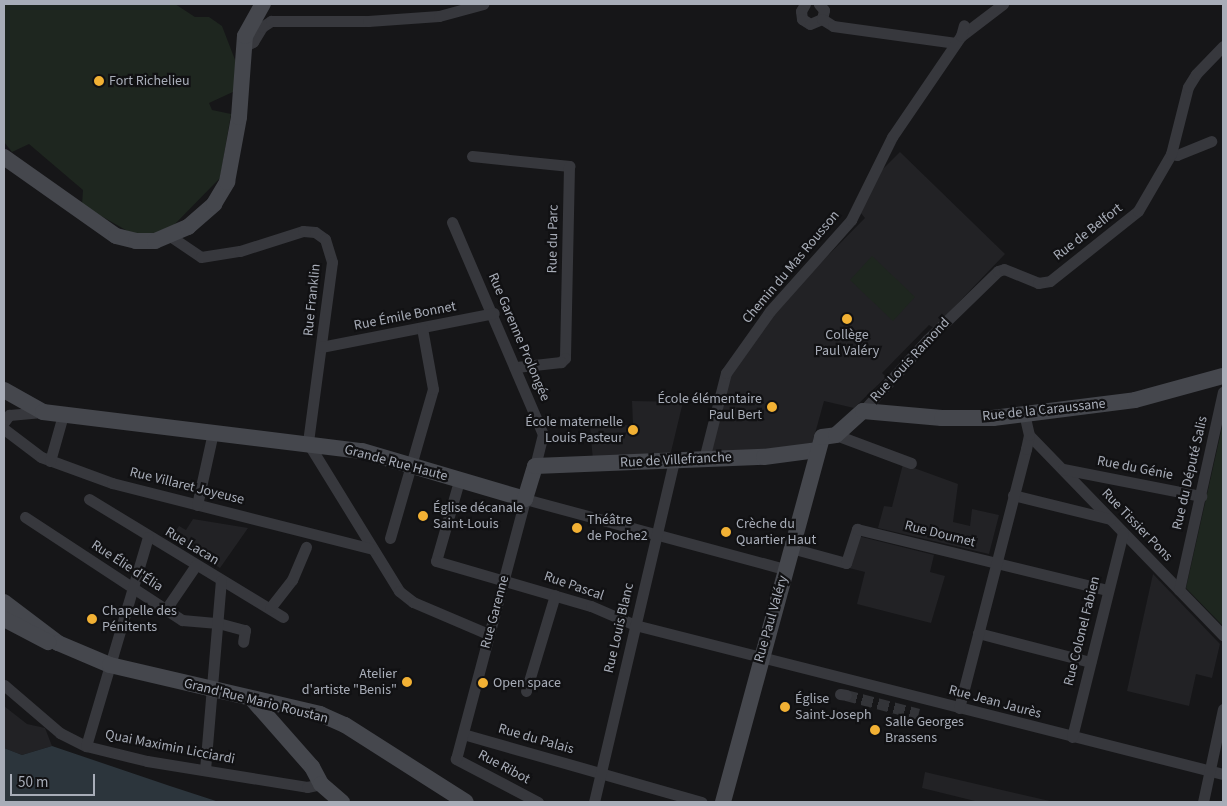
<!DOCTYPE html>
<html>
<head>
<meta charset="utf-8">
<style>
	body { margin:0 }
	#map { position:relative; width:1227px; height:806px; overflow:hidden; background:#161618; font-family:"Source Sans 3",sans-serif }
	div>[style] { position:absolute }
	.built>* { inset:0; background:#222225 }
	.green>* { inset:0; background:#1e261f }
	.water>* { inset:0; background:#2c353c }
	.street-tunnel>* { height:11px; margin-top:-5.5px; transform-origin:0; background:repeating-linear-gradient(90deg,#333438 0 11px,transparent 0 16.5px) }
	.street>* { height:11px; margin:-5.5px; padding:0 5.5px; transform-origin:5.5px; border-radius:5.5px; background:#37383d }
	.secondary>* { height:16px; margin:-8px; padding:0 8px; transform-origin:8px; border-radius:8px; background:#45474d }
	.dots>* { width:14px; height:14px; translate:-50% -50%; box-sizing:border-box; border:2px solid #111113; border-radius:50% }
	span { translate:-50% -50%; white-space:nowrap; text-align:center; line-height:1.15; -webkit-text-stroke:4.5px #111113; paint-order:stroke }
	.poi-label { font-size:14px; color:#a8adb8 }
	.left { translate:0 -50%; text-align:left }
	.right { translate:-100% -50%; text-align:right }
	.street-label { font-size:14px; color:#a8adb8 }
	.frame { position:absolute; inset:0; border:5px solid #a8adb8; pointer-events:none }
	.scale { position:absolute; left:10px; top:774px; width:85px; height:22px; box-sizing:border-box; border:2px solid #a8adb8; border-top:0; padding-left:6px; font-size:15px; line-height:18px; white-space:nowrap; color:#a8adb8; -webkit-text-stroke:4px #111113; paint-order:stroke }
</style>
</head>
<body>
<div id="map">
	<div class="built">
		<div style="clip-path:polygon(900px 152px,1005px 254px,934px 328px,929px 325px,882px 373px,886px 377px,854px 408px,824px 401px,811px 448px,711px 453px,731px 374px,781px 303px,865px 218px,860px 212px,882px 170px)"></div>
		<div style="clip-path:polygon(632px 401px,683px 402px,670px 456px,593px 461px,590px 426px,633px 425px)"></div>
		<div style="clip-path:polygon(903px 464px,958px 484px,953px 522px,970px 526px,972px 509px,999px 515px,989px 554px,878px 528px,884px 506px,892px 507px)"></div>
		<div style="clip-path:polygon(193px 519px,248px 528px,220px 568px,172px 537px,179px 526px,186px 530px)"></div>
		<div style="clip-path:polygon(858px 536px,934px 555px,930px 572px,945px 576px,931px 623px,857px 604px,865px 572px,849px 568px)"></div>
		<div style="clip-path:polygon(1153px 574px,1220px 644px,1212px 678px,1196px 674px,1189px 706px,1127px 691px)"></div>
		<div style="clip-path:polygon(4px 706px,27px 724px,45px 728px,52px 746px,22px 755px,4px 748px)"></div>
		<div style="clip-path:polygon(925px 772px,1054px 802px,979px 802px,922px 788px)"></div>
	</div>
	<div class="green">
		<div style="clip-path:polygon(4px 4px,175px 4px,195px 17px,209px 17px,222px 26px,237px 65px,235px 91px,209px 103px,212px 110px,231px 114px,220px 178px,174px 225px,155px 236px,131px 233px,82px 205px,83px 190px,29px 144px,12px 152px,4px 142px)"></div>
		<div style="clip-path:polygon(872px 256px,915px 297px,893px 321px,850px 280px)"></div>
		<div style="clip-path:polygon(1223px 423px,1223px 626px,1186px 588px)"></div>
	</div>
	<div class="water">
		<div style="clip-path:polygon(52px 746px,170px 786px,219px 802px,4px 802px,4px 748px,22px 755px)"></div>
	</div>
	<div class="street-tunnel">
		<div style="left:846px;top:695px;width:75px;rotate:14.6deg"></div>
	</div>
	<div class="street">
		<div style="left:805px;top:4px;width:8px;rotate:120deg"></div>
		<div style="left:801px;top:11px;width:8px;rotate:83deg"></div>
		<div style="left:802px;top:19px;width:9px;rotate:32deg"></div>
		<div style="left:810px;top:24px;width:13px;rotate:-23deg"></div>
		<div style="left:822px;top:19px;width:9px;rotate:-77deg"></div>
		<div style="left:824px;top:10px;width:8px;rotate:-130deg"></div>
		<div style="left:822px;top:19px;width:13px;rotate:32deg"></div>
		<div style="left:833px;top:26px;width:124px;rotate:7.9deg"></div>
		<div style="left:961px;top:36px;width:53px;rotate:-37.3deg"></div>
		<div style="left:245px;top:46px;width:9px;rotate:-27deg"></div>
		<div style="left:253px;top:42px;width:17px;rotate:-59deg"></div>
		<div style="left:262px;top:27px;width:11px;rotate:-34deg"></div>
		<div style="left:271px;top:21px;width:97px"></div>
		<div style="left:368px;top:21px;width:71px;rotate:-4deg"></div>
		<div style="left:439px;top:16px;width:46px;rotate:-15.3deg"></div>
		<div style="left:1171px;top:154px;width:6px;rotate:9deg"></div>
		<div style="left:1177px;top:155px;width:37px;rotate:-22deg"></div>
		<div style="left:472px;top:156px;width:98px;rotate:5.9deg"></div>
		<div style="left:569px;top:166px;width:192px;rotate:91.2deg"></div>
		<div style="left:565px;top:358px;width:6px;rotate:135deg"></div>
		<div style="left:561px;top:362px;width:45px;rotate:173.7deg"></div>
		<div style="left:452px;top:222px;width:231px;rotate:66.8deg"></div>
		<div style="left:543px;top:434px;width:33px;rotate:104deg"></div>
		<div style="left:170px;top:236px;width:37px;rotate:34deg"></div>
		<div style="left:201px;top:257px;width:39px;rotate:-9deg"></div>
		<div style="left:240px;top:251px;width:66px;rotate:-17.6deg"></div>
		<div style="left:303px;top:231px;width:12px;rotate:5deg"></div>
		<div style="left:315px;top:232px;width:12px;rotate:35deg"></div>
		<div style="left:325px;top:239px;width:24px;rotate:73deg"></div>
		<div style="left:332px;top:262px;width:183px;rotate:97.6deg"></div>
		<div style="left:308px;top:443px;width:174px;rotate:58.4deg"></div>
		<div style="left:399px;top:591px;width:18px;rotate:38deg"></div>
		<div style="left:413px;top:602px;width:82px;rotate:23.1deg"></div>
		<div style="left:321px;top:347px;width:176px;rotate:-11.1deg"></div>
		<div style="left:863px;top:411px;width:96px;rotate:-48deg"></div>
		<div style="left:927px;top:340px;width:99px;rotate:-44.2deg"></div>
		<div style="left:998px;top:271px;width:6px;rotate:-18deg"></div>
		<div style="left:1004px;top:269px;width:37px;rotate:22deg"></div>
		<div style="left:1038px;top:283px;width:12px;rotate:-9deg"></div>
		<div style="left:1050px;top:281px;width:112px;rotate:-38.5deg"></div>
		<div style="left:1138px;top:211px;width:66px;rotate:-59.9deg"></div>
		<div style="left:1171px;top:154px;width:69px;rotate:-75.8deg"></div>
		<div style="left:1188px;top:87px;width:15px;rotate:-58deg"></div>
		<div style="left:1196px;top:74px;width:39px;rotate:-46deg"></div>
		<div style="left:4px;top:422px;width:9px;rotate:-54deg"></div>
		<div style="left:9px;top:415px;width:33px;rotate:-5deg"></div>
		<div style="left:4px;top:429px;width:46px;rotate:37.1deg"></div>
		<div style="left:41px;top:457px;width:76px;rotate:20.1deg"></div>
		<div style="left:112px;top:483px;width:268px;rotate:14.2deg"></div>
		<div style="left:836px;top:435px;width:80px;rotate:20.5deg"></div>
		<div style="left:1029px;top:435px;width:279px;rotate:45.9deg"></div>
		<div style="left:704px;top:459px;width:89px;rotate:-75.7deg"></div>
		<div style="left:726px;top:373px;width:76px;rotate:-54.6deg"></div>
		<div style="left:770px;top:311px;width:122px;rotate:-48.3deg"></div>
		<div style="left:851px;top:220px;width:93px;rotate:-63.7deg"></div>
		<div style="left:892px;top:137px;width:122px;rotate:-55.7deg"></div>
		<div style="left:961px;top:36px;width:11px;rotate:-75deg"></div>
		<div style="left:50px;top:461px;width:48px;rotate:-74.2deg"></div>
		<div style="left:1063px;top:469px;width:141px;rotate:11.1deg"></div>
		<div style="left:459px;top:481px;width:83px;rotate:106deg"></div>
		<div style="left:436px;top:561px;width:161px;rotate:16.2deg"></div>
		<div style="left:591px;top:606px;width:48px;rotate:23.4deg"></div>
		<div style="left:635px;top:625px;width:607px;rotate:14.22deg"></div>
		<div style="left:1013px;top:495px;width:100px;rotate:13.9deg"></div>
		<div style="left:89px;top:499px;width:227px;rotate:31.3deg"></div>
		<div style="left:197px;top:505px;width:75px;rotate:-77.6deg"></div>
		<div style="left:25px;top:517px;width:188px;rotate:33.3deg"></div>
		<div style="left:182px;top:620px;width:36px;rotate:5deg"></div>
		<div style="left:218px;top:623px;width:28px;rotate:15deg"></div>
		<div style="left:245px;top:630px;width:12px;rotate:99deg"></div>
		<div style="left:390px;top:538px;width:155px;rotate:-73.9deg"></div>
		<div style="left:433px;top:389px;width:62px;rotate:-100.2deg"></div>
		<div style="left:791px;top:548px;width:57px;rotate:15.3deg"></div>
		<div style="left:846px;top:563px;width:36px;rotate:-72deg"></div>
		<div style="left:857px;top:529px;width:258px;rotate:13.7deg"></div>
		<div style="left:1179px;top:590px;width:203px;rotate:-77.5deg"></div>
		<div style="left:270px;top:608px;width:36px;rotate:-52deg"></div>
		<div style="left:292px;top:580px;width:36px;rotate:-67deg"></div>
		<div style="left:166px;top:609px;width:53px;rotate:-55.7deg"></div>
		<div style="left:978px;top:633px;width:116px;rotate:14.5deg"></div>
		<div style="left:4px;top:685px;width:74px;rotate:40.6deg"></div>
		<div style="left:60px;top:733px;width:29px;rotate:27deg"></div>
		<div style="left:86px;top:746px;width:63px;rotate:13.8deg"></div>
		<div style="left:147px;top:761px;width:162px;rotate:9.2deg"></div>
		<div style="left:307px;top:787px;width:14px;rotate:-12deg"></div>
		<div style="left:526px;top:691px;width:100px;rotate:-73.2deg"></div>
		<div style="left:840px;top:694px;width:6px;rotate:9deg"></div>
		<div style="left:959px;top:708px;width:268px;rotate:-75.5deg"></div>
		<div style="left:1026px;top:449px;width:14px;rotate:-78deg"></div>
		<div style="left:1029px;top:435px;width:22px;rotate:-103deg"></div>
		<div style="left:463px;top:734px;width:248px;rotate:15.9deg"></div>
		<div style="left:1072px;top:737px;width:210px;rotate:-76deg"></div>
		<div style="left:86px;top:746px;width:218px;rotate:-73.5deg"></div>
		<div style="left:205px;top:770px;width:190px;rotate:-85.2deg"></div>
		<div style="left:538px;top:802px;width:93px;rotate:-152.3deg"></div>
		<div style="left:456px;top:759px;width:269px;rotate:-75.1deg"></div>
		<div style="left:525px;top:499px;width:269px;rotate:15.1deg"></div>
		<div style="left:594px;top:802px;width:351px;rotate:-76.8deg"></div>
		<div style="left:1203px;top:802px;width:95px;rotate:-77.9deg"></div>
	</div>
	<div class="secondary">
		<div style="left:4px;top:157px;width:137px;rotate:35.2deg"></div>
		<div style="left:116px;top:236px;width:21px;rotate:14deg"></div>
		<div style="left:136px;top:241px;width:19px"></div>
		<div style="left:155px;top:241px;width:36px;rotate:-23deg"></div>
		<div style="left:188px;top:227px;width:35px;rotate:-41deg"></div>
		<div style="left:214px;top:204px;width:26px;rotate:-59deg"></div>
		<div style="left:227px;top:182px;width:66px;rotate:-79.5deg"></div>
		<div style="left:239px;top:117px;width:81px;rotate:-85.8deg"></div>
		<div style="left:245px;top:36px;width:37px;rotate:-61deg"></div>
		<div style="left:4px;top:390px;width:45px;rotate:29.4deg"></div>
		<div style="left:43px;top:412px;width:321px;rotate:7deg"></div>
		<div style="left:362px;top:451px;width:170px;rotate:16.4deg"></div>
		<div style="left:525px;top:499px;width:34px;rotate:-73deg"></div>
		<div style="left:535px;top:466px;width:229px;rotate:-2.3deg"></div>
		<div style="left:764px;top:457px;width:53px;rotate:-7.5deg"></div>
		<div style="left:4px;top:602px;width:68px;rotate:37.2deg"></div>
		<div style="left:58px;top:643px;width:56px;rotate:22.9deg"></div>
		<div style="left:110px;top:665px;width:216px;rotate:13.1deg"></div>
		<div style="left:320px;top:714px;width:27px;rotate:24deg"></div>
		<div style="left:345px;top:725px;width:143px;rotate:32.5deg"></div>
		<div style="left:4px;top:619px;width:50px;rotate:27.6deg"></div>
		<div style="left:252px;top:699px;width:91px;rotate:48.6deg"></div>
		<div style="left:312px;top:767px;width:19px;rotate:62deg"></div>
		<div style="left:321px;top:784px;width:28px;rotate:41deg"></div>
		<div style="left:723px;top:802px;width:378px;rotate:-74.8deg"></div>
		<div style="left:822px;top:437px;width:14px;rotate:-8deg"></div>
		<div style="left:836px;top:435px;width:36px;rotate:-42deg"></div>
		<div style="left:863px;top:411px;width:79px;rotate:5.1deg"></div>
		<div style="left:942px;top:418px;width:51px"></div>
		<div style="left:993px;top:418px;width:143px;rotate:-7.2deg"></div>
		<div style="left:1135px;top:400px;width:91px;rotate:-15.3deg"></div>
	</div>
	<div class="dots">
		<div style="left:99px;top:81px;background:#f2b134"></div>
		<div style="left:847px;top:319px;background:#f2b134"></div>
		<div style="left:772px;top:407px;background:#f2b134"></div>
		<div style="left:633px;top:430px;background:#f2b134"></div>
		<div style="left:423px;top:516px;background:#f2b134"></div>
		<div style="left:577px;top:528px;background:#f2b134"></div>
		<div style="left:726px;top:532px;background:#f2b134"></div>
		<div style="left:92px;top:619px;background:#f2b134"></div>
		<div style="left:407px;top:682px;background:#f2b134"></div>
		<div style="left:483px;top:683px;background:#f2b134"></div>
		<div style="left:785px;top:707px;background:#f2b134"></div>
		<div style="left:875px;top:730px;background:#f2b134"></div>
	</div>
	<div class="poi-label">
		<span class="left" style="left:109px;top:81px">Fort Richelieu</span>
		<span style="left:847px;top:343px">Collège<br>Paul Valéry</span>
		<span class="right" style="left:762px;top:407px">École élémentaire<br>Paul Bert</span>
		<span class="right" style="left:623px;top:430px">École maternelle<br>Louis Pasteur</span>
		<span class="left" style="left:433px;top:516px">Église décanale<br>Saint-Louis</span>
		<span class="left" style="left:587px;top:528px">Théâtre<br>de Poche2</span>
		<span class="left" style="left:736px;top:532px">Crèche du<br>Quartier Haut</span>
		<span class="left" style="left:102px;top:619px">Chapelle des<br>Pénitents</span>
		<span class="right" style="left:397px;top:682px">Atelier<br>d'artiste "Benis"</span>
		<span class="left" style="left:493px;top:683px">Open space</span>
		<span class="left" style="left:795px;top:707px">Église<br>Saint-Joseph</span>
		<span class="left" style="left:885px;top:730px">Salle Georges<br>Brassens</span>
	</div>
	<div class="street-label">
		<span style="left:1088px;top:232px;rotate:-38deg">Rue de Belfort</span>
		<span style="left:553px;top:239px;rotate:-89deg">Rue du Parc</span>
		<span style="left:791px;top:267px;rotate:-50deg">Chemin du Mas Rousson</span>
		<span style="left:312px;top:300px;rotate:-84deg">Rue Franklin</span>
		<span style="left:405px;top:316px;rotate:-11deg">Rue Émile Bonnet</span>
		<span style="left:519px;top:337px;rotate:67deg">Rue Garenne Prolongée</span>
		<span style="left:910px;top:360px;rotate:-47deg">Rue Louis Ramond</span>
		<span style="left:1044px;top:410px;rotate:-6deg">Rue de la Caraussane</span>
		<span style="left:676px;top:460px;rotate:-3deg">Rue de Villefranche</span>
		<span style="left:396px;top:463px;rotate:15deg">Grande Rue Haute</span>
		<span style="left:1135px;top:468px;rotate:11deg">Rue du Génie</span>
		<span style="left:1190px;top:473px;rotate:-77deg">Rue du Député Salis</span>
		<span style="left:187px;top:486px;rotate:14deg">Rue Villaret Joyeuse</span>
		<span style="left:1137px;top:525px;rotate:46deg">Rue Tissier Pons</span>
		<span style="left:940px;top:534px;rotate:14deg">Rue Doumet</span>
		<span style="left:192px;top:546px;rotate:31deg">Rue Lacan</span>
		<span style="left:127px;top:566px;rotate:33deg">Rue Élie d'Élia</span>
		<span style="left:574px;top:586px;rotate:19deg">Rue Pascal</span>
		<span style="left:495px;top:612px;rotate:-75deg">Rue Garenne</span>
		<span style="left:771px;top:619px;rotate:-74deg">Rue Paul Valéry</span>
		<span style="left:619px;top:628px;rotate:-77deg">Rue Louis Blanc</span>
		<span style="left:1082px;top:631px;rotate:-76deg">Rue Colonel Fabien</span>
		<span style="left:256px;top:701px;rotate:14deg">Grand'Rue Mario Roustan</span>
		<span style="left:995px;top:702px;rotate:15deg">Rue Jean Jaurès</span>
		<span style="left:536px;top:739px;rotate:16deg">Rue du Palais</span>
		<span style="left:170px;top:747px;rotate:11deg">Quai Maximin Licciardi</span>
		<span style="left:504px;top:767px;rotate:28deg">Rue Ribot</span>
	</div>
	<div class="frame"></div>
	<div class="scale">50 m</div>
</div>
</body>
</html>
